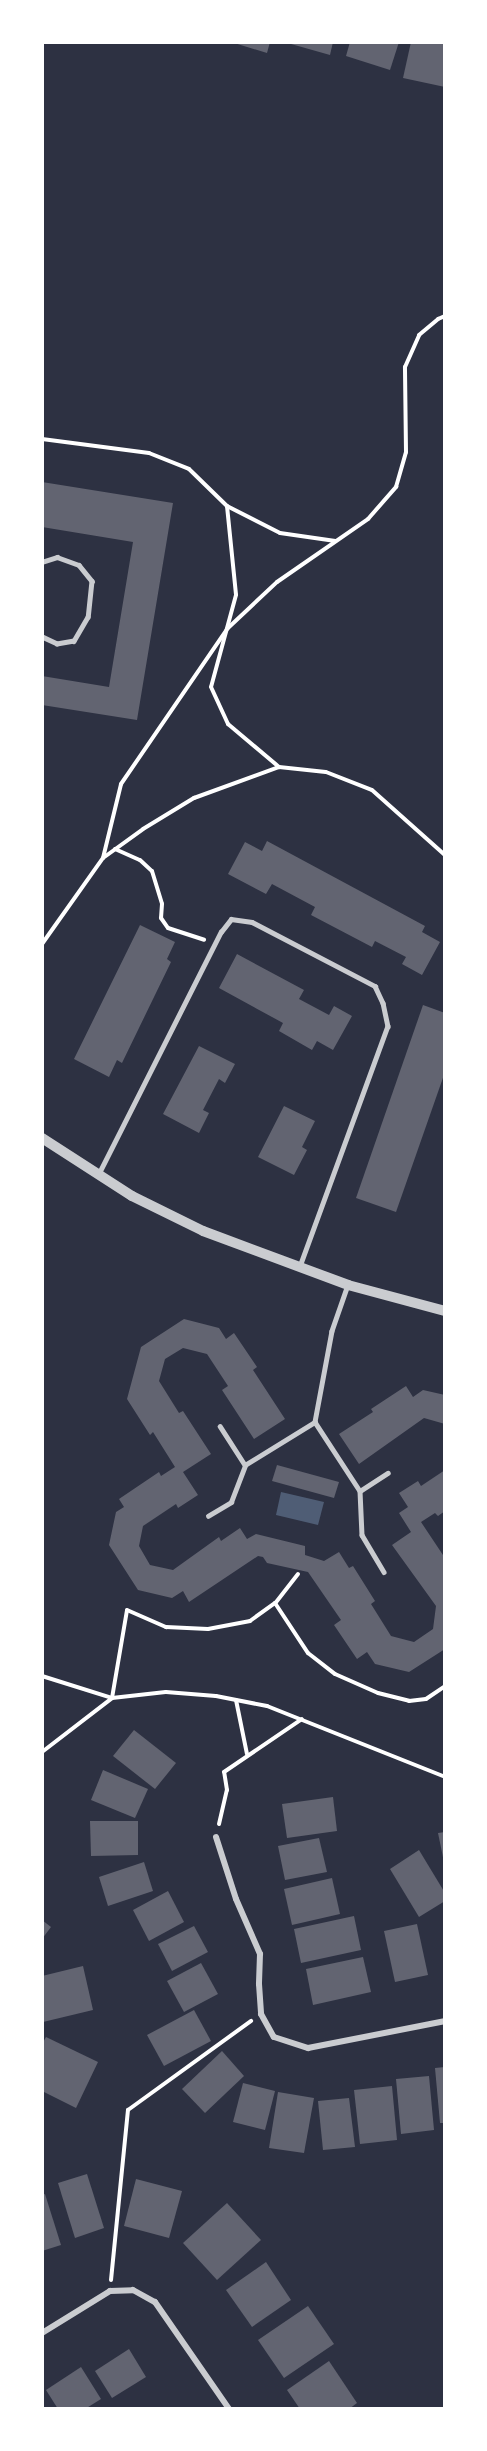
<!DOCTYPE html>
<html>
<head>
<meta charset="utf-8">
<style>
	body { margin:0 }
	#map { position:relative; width:487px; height:2451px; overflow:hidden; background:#2d3142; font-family:Mulish,sans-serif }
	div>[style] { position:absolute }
	.water>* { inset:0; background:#4f5d75 }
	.building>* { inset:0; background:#626471 }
	.path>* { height:4px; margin:-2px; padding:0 2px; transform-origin:2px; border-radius:2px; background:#fff }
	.service>* { height:4.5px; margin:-2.25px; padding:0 2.25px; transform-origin:2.25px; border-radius:2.25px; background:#caccd0 }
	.minor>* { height:6px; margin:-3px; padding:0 3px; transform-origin:3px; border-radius:3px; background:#caccd0 }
	.tertiary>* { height:10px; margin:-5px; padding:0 5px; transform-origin:5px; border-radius:5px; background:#caccd0 }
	span { translate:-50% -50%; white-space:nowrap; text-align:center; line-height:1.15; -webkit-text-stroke:6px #fff; paint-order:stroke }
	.frame { position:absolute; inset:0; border:44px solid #fff; pointer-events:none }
</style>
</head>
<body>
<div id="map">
	<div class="water">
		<div style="clip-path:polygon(281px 1492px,324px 1502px,318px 1525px,276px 1515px)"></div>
	</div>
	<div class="building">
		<div style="clip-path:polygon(231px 42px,270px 42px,267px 53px)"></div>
		<div style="clip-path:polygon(284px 42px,333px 42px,330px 55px)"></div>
		<div style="clip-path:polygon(350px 42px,399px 42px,390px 70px,346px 56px)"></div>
		<div style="clip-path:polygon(411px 42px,445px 42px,445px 87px,403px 78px)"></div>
		<div style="clip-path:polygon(42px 482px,173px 503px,137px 720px,42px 705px,42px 676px,109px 687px,133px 542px,42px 527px)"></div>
		<div style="clip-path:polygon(267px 841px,425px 926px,422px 932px,440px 942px,422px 975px,402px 964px,406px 957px,375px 941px,372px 947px,311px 915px,315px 907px,272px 884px,266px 894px,228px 874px,245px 842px,262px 851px)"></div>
		<div style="clip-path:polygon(140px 925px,175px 942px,167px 959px,171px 962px,122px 1063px,117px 1060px,109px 1077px,74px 1059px)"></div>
		<div style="clip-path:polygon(237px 954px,304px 990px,299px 999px,329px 1015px,334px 1006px,352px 1016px,333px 1050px,317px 1041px,312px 1050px,279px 1031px,283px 1023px,219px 988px)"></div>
		<div style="clip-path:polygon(423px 1005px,445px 1013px,445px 1072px,396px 1212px,356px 1198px)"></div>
		<div style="clip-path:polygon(199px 1046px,235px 1064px,225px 1083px,219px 1079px,203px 1110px,209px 1113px,199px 1133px,163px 1114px)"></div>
		<div style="clip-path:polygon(284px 1106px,315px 1121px,302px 1147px,307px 1150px,294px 1175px,258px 1157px)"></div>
		<div style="clip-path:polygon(184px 1319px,219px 1328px,226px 1339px,234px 1333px,257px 1367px,253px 1370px,285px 1419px,254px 1439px,222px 1390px,228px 1386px,207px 1354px,183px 1348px,165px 1359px,159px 1381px,179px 1413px,183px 1411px,211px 1454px,183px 1472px,198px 1495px,178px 1508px,176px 1504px,143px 1526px,139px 1546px,150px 1565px,173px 1570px,219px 1537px,221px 1541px,240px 1528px,247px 1539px,256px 1534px,305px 1546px,305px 1555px,324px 1561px,339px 1552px,349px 1568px,353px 1566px,375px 1601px,371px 1604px,391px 1636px,414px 1642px,433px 1629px,436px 1606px,392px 1545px,411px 1532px,399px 1513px,408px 1507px,399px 1493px,418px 1481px,421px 1486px,445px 1470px,445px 1511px,438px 1516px,435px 1513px,421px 1522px,445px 1558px,445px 1649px,409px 1672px,375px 1664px,367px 1652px,357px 1659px,334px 1625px,341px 1620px,308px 1572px,267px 1563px,263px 1557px,258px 1556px,189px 1602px,183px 1591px,172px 1598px,138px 1590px,109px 1545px,116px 1512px,124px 1507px,119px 1499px,159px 1472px,161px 1476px,175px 1467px,153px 1432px,150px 1435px,127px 1399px,141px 1347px)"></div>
		<div style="clip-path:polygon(406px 1386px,413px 1397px,423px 1390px,445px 1395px,445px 1424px,424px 1418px,359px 1464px,339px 1434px,373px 1412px,371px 1409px)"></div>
		<div style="clip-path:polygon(277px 1465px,339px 1482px,334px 1498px,272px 1481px)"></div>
		<div style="clip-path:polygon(134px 1730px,176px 1763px,155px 1789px,113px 1756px)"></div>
		<div style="clip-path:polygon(103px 1770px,148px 1789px,135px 1818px,91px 1800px)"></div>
		<div style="clip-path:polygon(333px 1797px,337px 1831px,287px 1838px,282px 1804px)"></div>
		<div style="clip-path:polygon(90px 1821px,138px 1821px,138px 1855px,91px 1856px)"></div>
		<div style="clip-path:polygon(445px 1832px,445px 1862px,444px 1862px,438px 1833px)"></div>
		<div style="clip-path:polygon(319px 1838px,327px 1872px,285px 1880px,278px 1846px)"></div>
		<div style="clip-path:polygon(419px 1850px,445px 1893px,445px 1901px,419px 1917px,390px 1869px)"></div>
		<div style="clip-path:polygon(144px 1862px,153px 1891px,108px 1906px,99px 1877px)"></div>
		<div style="clip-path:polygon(332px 1878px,340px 1914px,292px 1925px,284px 1889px)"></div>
		<div style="clip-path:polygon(168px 1891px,184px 1922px,149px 1941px,133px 1910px)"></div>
		<div style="clip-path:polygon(354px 1916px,361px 1950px,301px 1963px,294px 1929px)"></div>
		<div style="clip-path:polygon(42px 1920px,51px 1927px,42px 1939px)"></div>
		<div style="clip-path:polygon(417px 1924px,428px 1975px,395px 1982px,384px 1931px)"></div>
		<div style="clip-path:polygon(194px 1926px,208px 1952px,172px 1971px,158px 1944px)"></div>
		<div style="clip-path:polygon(363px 1957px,371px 1992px,313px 2005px,306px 1969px)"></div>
		<div style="clip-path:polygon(201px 1963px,218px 1994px,184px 2012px,167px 1981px)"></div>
		<div style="clip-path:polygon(83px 1966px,93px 2010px,43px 2022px,42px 1976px)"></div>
		<div style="clip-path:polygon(194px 2010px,211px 2041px,164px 2066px,147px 2035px)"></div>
		<div style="clip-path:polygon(46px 2037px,98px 2062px,76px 2108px,42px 2091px,42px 2044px)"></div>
		<div style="clip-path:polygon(222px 2051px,244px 2076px,205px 2113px,182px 2089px)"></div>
		<div style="clip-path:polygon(445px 2067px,445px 2123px,440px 2123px,435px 2068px)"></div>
		<div style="clip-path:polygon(429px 2076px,434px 2130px,401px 2134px,396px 2079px)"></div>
		<div style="clip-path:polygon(243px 2083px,275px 2091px,265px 2130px,233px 2122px)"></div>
		<div style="clip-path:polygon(392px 2086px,397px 2140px,360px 2144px,354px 2090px)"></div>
		<div style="clip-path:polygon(278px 2092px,314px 2098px,304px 2153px,269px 2148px)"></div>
		<div style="clip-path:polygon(349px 2098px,355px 2147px,323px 2150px,318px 2101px)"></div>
		<div style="clip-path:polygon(87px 2174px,104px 2228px,75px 2238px,58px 2183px)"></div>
		<div style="clip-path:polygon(136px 2179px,182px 2191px,169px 2238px,124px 2226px)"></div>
		<div style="clip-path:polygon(45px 2194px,61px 2245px,42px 2251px,42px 2195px)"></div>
		<div style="clip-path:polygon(227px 2203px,261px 2240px,217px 2280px,183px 2243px)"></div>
		<div style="clip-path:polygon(266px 2262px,291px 2300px,252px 2327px,226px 2290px)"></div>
		<div style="clip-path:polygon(308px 2306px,334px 2344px,284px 2378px,258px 2340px)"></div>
		<div style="clip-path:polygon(129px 2349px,146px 2377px,112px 2398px,95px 2371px)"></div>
		<div style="clip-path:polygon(329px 2361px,357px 2403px,349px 2409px,300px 2409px,287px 2390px)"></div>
		<div style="clip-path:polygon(81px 2367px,101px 2399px,85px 2409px,58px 2409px,46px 2390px)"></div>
	</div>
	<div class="path">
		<div style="left:42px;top:439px;width:108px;rotate:7.5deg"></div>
		<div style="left:149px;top:453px;width:43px;rotate:21.8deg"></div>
		<div style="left:189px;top:469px;width:53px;rotate:44.2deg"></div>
		<div style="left:227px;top:506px;width:59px;rotate:27deg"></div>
		<div style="left:280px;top:533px;width:56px;rotate:8.3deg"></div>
		<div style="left:227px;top:506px;width:89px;rotate:84.2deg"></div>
		<div style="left:236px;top:595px;width:95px;rotate:105.2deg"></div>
		<div style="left:211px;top:687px;width:41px;rotate:65.3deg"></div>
		<div style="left:228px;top:724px;width:67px;rotate:40.1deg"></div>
		<div style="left:279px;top:767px;width:47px;rotate:6.1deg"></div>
		<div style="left:326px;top:772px;width:49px;rotate:21.4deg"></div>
		<div style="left:372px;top:790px;width:98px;rotate:41.7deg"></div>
		<div style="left:115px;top:849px;width:27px;rotate:24deg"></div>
		<div style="left:140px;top:860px;width:16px;rotate:43deg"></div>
		<div style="left:152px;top:871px;width:34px;rotate:73deg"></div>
		<div style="left:162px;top:904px;width:14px;rotate:94deg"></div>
		<div style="left:161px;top:918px;width:12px;rotate:55deg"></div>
		<div style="left:168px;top:928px;width:38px;rotate:18deg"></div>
		<div style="left:103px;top:858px;width:49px;rotate:-35.9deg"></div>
		<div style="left:143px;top:829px;width:60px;rotate:-31.3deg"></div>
		<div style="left:194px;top:798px;width:90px;rotate:-20deg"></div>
		<div style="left:42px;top:944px;width:105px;rotate:-54.7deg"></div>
		<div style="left:103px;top:858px;width:76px;rotate:-76.3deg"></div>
		<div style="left:121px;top:784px;width:189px;rotate:-55.6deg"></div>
		<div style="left:228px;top:628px;width:67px;rotate:-43.2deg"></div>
		<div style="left:277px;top:582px;width:111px;rotate:-34.7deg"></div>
		<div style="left:368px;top:519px;width:43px;rotate:-48.8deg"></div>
		<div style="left:396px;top:487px;width:36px;rotate:-74deg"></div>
		<div style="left:406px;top:452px;width:85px;rotate:-90.7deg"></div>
		<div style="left:405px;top:367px;width:35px;rotate:-66deg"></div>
		<div style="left:419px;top:335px;width:25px;rotate:-40deg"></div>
		<div style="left:438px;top:319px;width:8px;rotate:-23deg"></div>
		<div style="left:298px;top:1574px;width:37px;rotate:128deg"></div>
		<div style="left:275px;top:1603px;width:60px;rotate:56.6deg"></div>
		<div style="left:308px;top:1653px;width:34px;rotate:38deg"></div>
		<div style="left:335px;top:1674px;width:47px;rotate:23.8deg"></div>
		<div style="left:378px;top:1693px;width:32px;rotate:14deg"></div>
		<div style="left:409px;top:1701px;width:17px;rotate:-7deg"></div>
		<div style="left:426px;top:1699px;width:23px;rotate:-34deg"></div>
		<div style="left:42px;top:1676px;width:73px;rotate:17.4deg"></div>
		<div style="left:112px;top:1698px;width:54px;rotate:-6.3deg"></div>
		<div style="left:166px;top:1692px;width:50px;rotate:4.6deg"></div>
		<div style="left:216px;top:1696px;width:52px;rotate:11.1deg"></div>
		<div style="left:267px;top:1706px;width:192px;rotate:21.7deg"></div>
		<div style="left:236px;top:1700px;width:55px;rotate:78.5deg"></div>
		<div style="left:42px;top:1752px;width:88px;rotate:-37.6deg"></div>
		<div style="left:112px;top:1698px;width:89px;rotate:-80.3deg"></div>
		<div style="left:127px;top:1610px;width:43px;rotate:23.6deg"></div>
		<div style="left:166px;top:1627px;width:42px;rotate:2.7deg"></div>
		<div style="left:208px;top:1629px;width:43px;rotate:-10.8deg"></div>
		<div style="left:250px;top:1621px;width:31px;rotate:-36deg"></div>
		<div style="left:219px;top:1824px;width:35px;rotate:-77deg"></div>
		<div style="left:227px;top:1790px;width:18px;rotate:-99deg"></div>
		<div style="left:224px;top:1772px;width:94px;rotate:-34.2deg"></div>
		<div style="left:111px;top:2280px;width:171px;rotate:-84.3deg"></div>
		<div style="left:128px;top:2110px;width:152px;rotate:-35.9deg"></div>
	</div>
	<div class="service">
		<div style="left:42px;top:562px;width:16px;rotate:-18deg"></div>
		<div style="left:57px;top:557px;width:23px;rotate:20deg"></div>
		<div style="left:79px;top:565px;width:21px;rotate:51deg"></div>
		<div style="left:92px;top:581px;width:36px;rotate:96deg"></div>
		<div style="left:88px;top:617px;width:28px;rotate:120deg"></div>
		<div style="left:74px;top:641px;width:17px;rotate:170deg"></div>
		<div style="left:57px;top:644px;width:17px;rotate:-155deg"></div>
		<div style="left:99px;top:1173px;width:270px;rotate:-63.2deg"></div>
		<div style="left:221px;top:932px;width:16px;rotate:-52deg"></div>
		<div style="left:231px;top:919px;width:21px;rotate:8deg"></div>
		<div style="left:252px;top:922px;width:139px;rotate:27.5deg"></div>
		<div style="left:375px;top:986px;width:19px;rotate:65deg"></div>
		<div style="left:383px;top:1003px;width:24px;rotate:78deg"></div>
		<div style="left:388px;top:1026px;width:256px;rotate:110.1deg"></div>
		<div style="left:348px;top:1285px;width:49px;rotate:109.2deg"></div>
		<div style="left:332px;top:1331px;width:93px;rotate:100.6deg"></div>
		<div style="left:315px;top:1422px;width:82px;rotate:56.9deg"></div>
		<div style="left:360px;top:1491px;width:44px;rotate:87.4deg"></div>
		<div style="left:362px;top:1535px;width:43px;rotate:59.3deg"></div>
		<div style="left:220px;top:1426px;width:46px;rotate:57.3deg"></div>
		<div style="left:360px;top:1491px;width:33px;rotate:-33deg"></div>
		<div style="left:208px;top:1516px;width:27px;rotate:-31deg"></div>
		<div style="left:231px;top:1502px;width:40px;rotate:-69deg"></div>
		<div style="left:245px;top:1465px;width:82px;rotate:-31.6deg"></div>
	</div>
	<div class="minor">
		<div style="left:216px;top:1837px;width:65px;rotate:72.1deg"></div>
		<div style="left:236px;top:1899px;width:60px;rotate:66.4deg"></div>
		<div style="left:260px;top:1954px;width:30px;rotate:92deg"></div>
		<div style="left:259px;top:1984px;width:30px;rotate:86deg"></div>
		<div style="left:261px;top:2014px;width:26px;rotate:61deg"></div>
		<div style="left:274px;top:2037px;width:36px;rotate:18deg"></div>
		<div style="left:308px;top:2048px;width:140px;rotate:-11.1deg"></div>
		<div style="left:42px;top:2333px;width:80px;rotate:-31.7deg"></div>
		<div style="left:110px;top:2291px;width:23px;rotate:-2deg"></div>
		<div style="left:133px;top:2290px;width:25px;rotate:29deg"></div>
		<div style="left:155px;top:2302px;width:130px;rotate:55.3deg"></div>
	</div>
	<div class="tertiary">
		<div style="left:42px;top:1138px;width:107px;rotate:32.8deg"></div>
		<div style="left:132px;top:1196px;width:79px;rotate:26.2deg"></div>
		<div style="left:203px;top:1231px;width:155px;rotate:20.4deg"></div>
		<div style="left:348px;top:1285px;width:100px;rotate:15deg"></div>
	</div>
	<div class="frame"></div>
</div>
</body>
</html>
